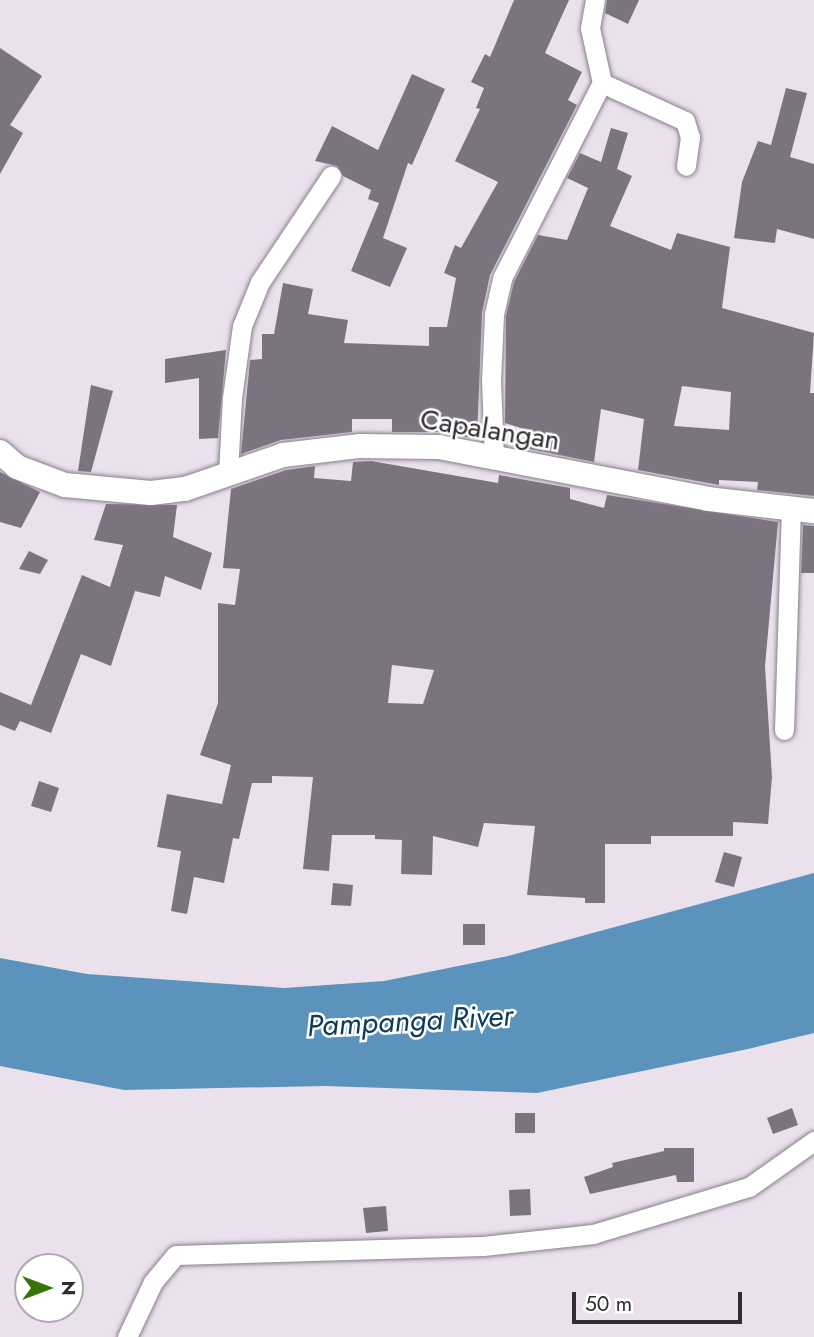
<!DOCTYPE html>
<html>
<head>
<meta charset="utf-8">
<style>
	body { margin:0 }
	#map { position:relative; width:814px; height:1337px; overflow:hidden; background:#eae1ed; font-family:Jost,sans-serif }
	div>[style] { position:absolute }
	.water>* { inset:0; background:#5b93bc }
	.building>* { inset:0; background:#7b747f }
	.roads { filter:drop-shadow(0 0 2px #877f8a) drop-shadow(0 0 2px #877f8a) }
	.minor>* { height:19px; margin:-9.5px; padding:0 9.5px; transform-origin:9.5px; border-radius:9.5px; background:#fff }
	.tertiary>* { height:24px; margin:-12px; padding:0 12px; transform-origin:12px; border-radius:12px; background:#fff }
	span { translate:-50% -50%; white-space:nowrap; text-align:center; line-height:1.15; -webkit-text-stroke:5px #fff; paint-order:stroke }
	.street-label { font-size:28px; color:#302d32 }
	.water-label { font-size:30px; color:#0d3a57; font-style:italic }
	.north { position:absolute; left:14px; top:1253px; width:70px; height:70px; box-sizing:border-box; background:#fff; border:2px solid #acabad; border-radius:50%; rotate:90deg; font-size:19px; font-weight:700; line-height:28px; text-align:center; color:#302d32 }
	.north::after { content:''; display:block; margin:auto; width:24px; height:32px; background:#387307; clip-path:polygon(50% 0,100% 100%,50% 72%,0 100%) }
	.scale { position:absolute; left:572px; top:1292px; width:170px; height:32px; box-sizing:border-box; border:4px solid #302d32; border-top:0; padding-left:9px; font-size:21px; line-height:24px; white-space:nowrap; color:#302d32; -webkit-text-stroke:5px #fff; paint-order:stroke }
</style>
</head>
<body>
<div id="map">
	<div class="water">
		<div style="clip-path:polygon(814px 873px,814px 1033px,748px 1049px,537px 1093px,324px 1086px,124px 1090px,0 1066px,0 958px,87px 974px,284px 988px,384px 981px,508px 956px)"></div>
	</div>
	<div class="building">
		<div style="clip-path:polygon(514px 0,569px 0,545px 53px,582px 72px,568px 100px,577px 105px,490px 275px,482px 313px,477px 439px,439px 432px,392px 432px,392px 419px,352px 419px,352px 432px,281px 440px,241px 454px,250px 360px,262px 359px,262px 334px,274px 334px,283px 283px,313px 289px,308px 314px,348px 320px,344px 343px,429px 346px,429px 327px,447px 327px,456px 278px,444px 273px,455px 245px,461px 248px,498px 182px,455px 161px,480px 109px,476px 108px,484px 88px,471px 82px,485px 54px,490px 57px)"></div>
		<div style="clip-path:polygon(607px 0,639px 0,628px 24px,605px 13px)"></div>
		<div style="clip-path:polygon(0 48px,42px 76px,10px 125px,23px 133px,0 174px)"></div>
		<div style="clip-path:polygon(412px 74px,445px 89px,412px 165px,408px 163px,383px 238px,407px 248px,390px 287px,351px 271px,379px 203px,368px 199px,371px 190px,343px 176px,337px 166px,315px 161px,332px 126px,378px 150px)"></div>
		<div style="clip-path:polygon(786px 88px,807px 93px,790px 157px,814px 164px,814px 239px,777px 229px,775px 243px,734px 238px,742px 182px,758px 141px,771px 145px)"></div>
		<div style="clip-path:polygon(evenodd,611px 128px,628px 133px,617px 169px,632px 176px,610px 226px,671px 250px,677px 233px,730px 247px,722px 308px,814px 333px,810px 393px,814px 393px,814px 496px,757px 490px,758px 482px,719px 480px,719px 485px,638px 470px,644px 419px,601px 409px,594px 462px,525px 448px,527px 430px,505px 423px,506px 316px,514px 282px,538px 235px,567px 240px,588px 188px,567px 178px,580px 153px,601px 162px,611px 128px,682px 386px,731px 392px,729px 430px,674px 426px,682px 386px)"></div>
		<div style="clip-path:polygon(226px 350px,218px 438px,199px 439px,199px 378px,165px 383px,165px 359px)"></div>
		<div style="clip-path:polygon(91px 385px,113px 391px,91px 472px,78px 471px)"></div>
		<div style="clip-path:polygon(evenodd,371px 461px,498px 483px,499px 475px,570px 488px,570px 499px,604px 508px,607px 495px,778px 522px,765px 666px,772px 777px,768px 824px,733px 822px,733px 836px,651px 836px,651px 844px,605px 844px,605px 903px,585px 903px,585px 898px,527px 895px,535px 826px,484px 823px,478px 847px,433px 836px,432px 875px,401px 874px,402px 840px,375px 839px,375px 835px,332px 835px,329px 871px,303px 869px,313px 777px,272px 776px,272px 783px,252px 783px,239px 839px,233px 838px,224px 883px,194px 877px,187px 914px,171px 911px,181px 851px,157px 847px,167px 794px,222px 804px,231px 765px,200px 755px,218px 703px,218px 603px,235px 605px,240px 569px,223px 568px,231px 489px,286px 470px,315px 466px,314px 478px,351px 481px,353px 462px,371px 461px,392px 665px,434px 670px,423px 704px,388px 703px,392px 665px)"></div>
		<div style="clip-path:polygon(0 472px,40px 492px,21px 528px,0 522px)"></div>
		<div style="clip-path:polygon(106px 504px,177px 505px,173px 537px,212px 553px,201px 590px,165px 576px,160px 597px,135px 591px,111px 666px,81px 654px,51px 733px,20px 721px,15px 731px,0 725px,0 692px,31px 705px,82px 575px,110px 587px,123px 545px,94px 540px)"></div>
		<div style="clip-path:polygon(803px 525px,814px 526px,814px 573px,801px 573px)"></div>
		<div style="clip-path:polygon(29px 551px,48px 560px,40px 574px,19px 569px)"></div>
		<div style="clip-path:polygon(39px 781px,59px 788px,51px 812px,31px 806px)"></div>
		<div style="clip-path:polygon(724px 852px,742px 857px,734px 887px,715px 882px)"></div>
		<div style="clip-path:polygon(333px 883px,353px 885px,351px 906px,331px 905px)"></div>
		<div style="clip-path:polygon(463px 924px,485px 924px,485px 945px,463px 945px)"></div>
		<div style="clip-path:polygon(792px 1108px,798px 1125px,773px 1134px,767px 1118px)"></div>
		<div style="clip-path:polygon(515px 1113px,535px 1113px,535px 1133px,515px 1133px)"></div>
		<div style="clip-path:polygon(664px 1148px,694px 1148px,694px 1182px,677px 1182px,676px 1175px,590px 1194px,584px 1177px,613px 1167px,612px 1163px,664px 1151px)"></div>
		<div style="clip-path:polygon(530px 1189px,531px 1215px,510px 1216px,509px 1190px)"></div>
		<div style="clip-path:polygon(386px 1206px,388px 1231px,366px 1233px,363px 1208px)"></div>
	</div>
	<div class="roads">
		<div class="minor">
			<div style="left:602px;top:83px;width:91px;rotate:24.6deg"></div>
			<div style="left:685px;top:121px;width:17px;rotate:73deg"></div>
			<div style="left:690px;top:137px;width:29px;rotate:98deg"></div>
			<div style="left:494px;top:458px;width:77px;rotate:-92.2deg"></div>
			<div style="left:491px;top:381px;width:67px;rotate:-87.4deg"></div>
			<div style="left:494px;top:314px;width:37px;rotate:-77deg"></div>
			<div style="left:502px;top:278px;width:219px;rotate:-62.9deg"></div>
			<div style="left:602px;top:83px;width:56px;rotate:-102.3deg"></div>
			<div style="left:590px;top:28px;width:28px;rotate:-80deg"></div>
			<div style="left:228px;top:474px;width:76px;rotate:-87deg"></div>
			<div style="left:232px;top:398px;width:73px;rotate:-82.1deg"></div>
			<div style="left:242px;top:326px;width:48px;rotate:-67.8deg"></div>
			<div style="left:260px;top:282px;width:128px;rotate:-56.2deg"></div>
			<div style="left:784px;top:730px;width:220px;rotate:-88.2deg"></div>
			<div style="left:127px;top:1337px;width:61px;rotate:-64.7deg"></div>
			<div style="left:153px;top:1282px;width:35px;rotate:-50deg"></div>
			<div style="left:176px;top:1255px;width:307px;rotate:-1.7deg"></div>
			<div style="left:483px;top:1246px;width:111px;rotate:-6.2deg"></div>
			<div style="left:593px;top:1234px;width:163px;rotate:-16.8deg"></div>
			<div style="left:749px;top:1187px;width:80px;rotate:-35.3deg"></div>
		</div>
		<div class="tertiary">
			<div style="left:0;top:452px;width:23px;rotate:41deg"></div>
			<div style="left:17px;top:467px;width:51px;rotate:20.6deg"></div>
			<div style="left:65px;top:485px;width:86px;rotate:5.3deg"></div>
			<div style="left:151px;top:493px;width:34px;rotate:-7deg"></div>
			<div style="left:185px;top:489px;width:104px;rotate:-19.1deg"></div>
			<div style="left:283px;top:455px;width:78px;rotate:-6.7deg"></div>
			<div style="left:360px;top:446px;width:79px;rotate:0.7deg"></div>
			<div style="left:439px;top:447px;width:274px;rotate:10.9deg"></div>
			<div style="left:708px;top:499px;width:107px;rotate:6.5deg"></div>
		</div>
	</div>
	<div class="street-label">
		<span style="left:490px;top:430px;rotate:9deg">Capalangan</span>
	</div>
	<div class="water-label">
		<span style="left:410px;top:1021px;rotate:-3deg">Pampanga River</span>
	</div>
	<div class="north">N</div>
	<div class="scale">50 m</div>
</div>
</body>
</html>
